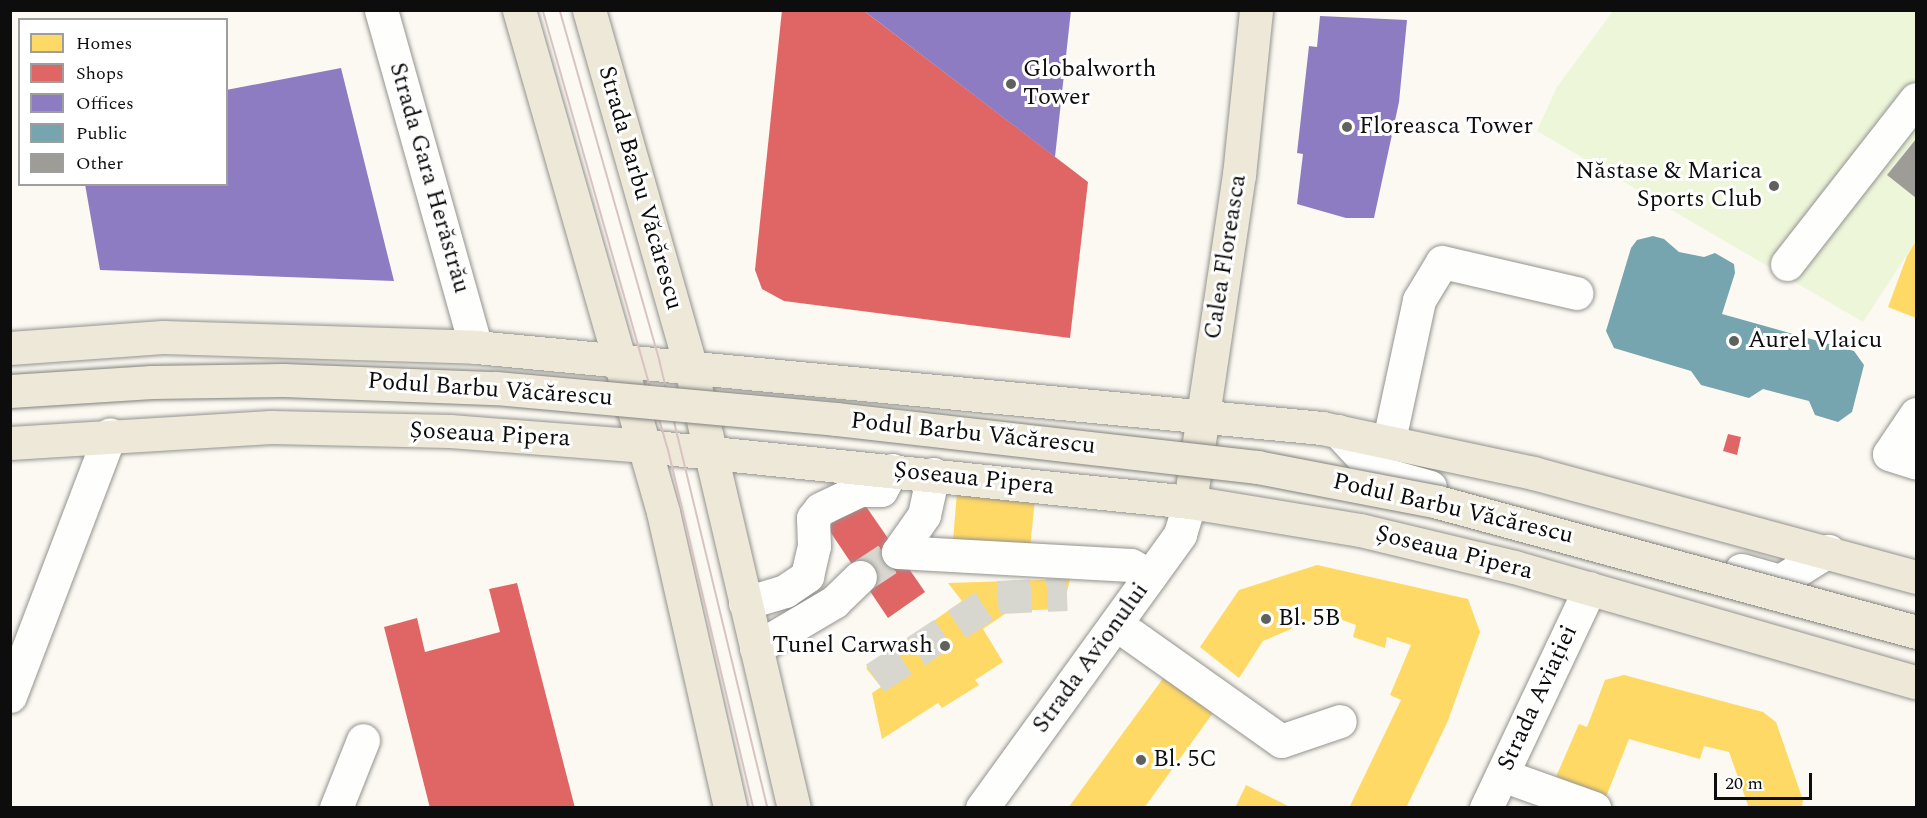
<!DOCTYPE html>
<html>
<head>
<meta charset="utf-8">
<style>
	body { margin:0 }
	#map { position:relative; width:1927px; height:818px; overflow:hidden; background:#fbf9f1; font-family:Spectral,serif }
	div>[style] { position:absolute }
	.pitch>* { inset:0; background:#edf6d9 }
	.homes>* { inset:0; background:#ffd966 }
	.shops>* { inset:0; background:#e06666 }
	.offices>* { inset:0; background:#8e7cc3 }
	.public>* { inset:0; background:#76a5af }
	.building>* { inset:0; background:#9e9c97 }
	.minor-tunnel>* { height:33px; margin-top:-16.5px; transform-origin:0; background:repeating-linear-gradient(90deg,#d7d6cf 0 33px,transparent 0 49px) }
	.roads { filter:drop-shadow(0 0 2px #949390) drop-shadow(0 0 2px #949390) }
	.minor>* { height:33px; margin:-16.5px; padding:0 16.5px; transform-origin:16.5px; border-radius:16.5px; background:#fefefd }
	.major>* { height:33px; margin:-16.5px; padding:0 16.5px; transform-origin:16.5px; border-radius:16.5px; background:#ede8d8 }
	.tram>* { height:1.5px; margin:-0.75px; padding:0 0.75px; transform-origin:0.75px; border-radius:0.75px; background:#d9c3c2 }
	.bridges { filter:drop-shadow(0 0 2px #81817d) drop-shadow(0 0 2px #81817d) }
	.major-bridge>* { height:33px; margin:-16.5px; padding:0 16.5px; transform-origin:16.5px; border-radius:16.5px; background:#ede8d8 }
	.dots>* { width:16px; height:16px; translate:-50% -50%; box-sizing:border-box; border:3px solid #fff; border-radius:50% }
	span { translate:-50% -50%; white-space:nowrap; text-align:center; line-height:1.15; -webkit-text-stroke:6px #fff; paint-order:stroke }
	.poi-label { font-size:24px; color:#0d0d0d }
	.left { translate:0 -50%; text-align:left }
	.right { translate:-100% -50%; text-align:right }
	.street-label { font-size:24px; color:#0d0d0d }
	.frame { position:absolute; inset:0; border:12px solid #0d0d0d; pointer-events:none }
	.legend { position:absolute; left:18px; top:18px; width:210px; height:168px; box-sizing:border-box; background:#fff; border:2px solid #9e9e9e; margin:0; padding:8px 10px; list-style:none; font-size:18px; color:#0d0d0d }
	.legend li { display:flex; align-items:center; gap:12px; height:30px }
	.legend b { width:30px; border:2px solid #9e9e9e }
	.scale { position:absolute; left:1714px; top:773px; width:98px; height:27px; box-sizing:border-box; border:3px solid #0d0d0d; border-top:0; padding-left:8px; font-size:18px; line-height:21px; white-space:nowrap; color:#0d0d0d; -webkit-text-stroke:4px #fff; paint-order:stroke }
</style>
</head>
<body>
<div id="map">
	<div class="pitch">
		<div style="clip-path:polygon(1613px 11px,1916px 11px,1916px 241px,1863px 322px,1537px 131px,1557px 87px)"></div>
	</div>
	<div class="homes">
		<div style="clip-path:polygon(1916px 241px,1916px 318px,1888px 307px,1907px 256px)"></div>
		<div style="clip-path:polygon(957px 492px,1035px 499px,1030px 548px,953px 541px)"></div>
		<div style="clip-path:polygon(1317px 565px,1468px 599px,1480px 632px,1447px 723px,1406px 808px,1349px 808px,1401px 700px,1390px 695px,1411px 645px,1387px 637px,1385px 648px,1353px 637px,1356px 625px,1326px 614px,1263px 641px,1239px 678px,1200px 647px,1239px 590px)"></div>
		<div style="clip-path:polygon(1070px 579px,1063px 609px,1009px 611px,983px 629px,1003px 662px,975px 680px,979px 685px,942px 708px,938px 703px,882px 739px,872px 693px,881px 687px,866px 668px,962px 601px,948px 583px)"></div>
		<div style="clip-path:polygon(1624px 675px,1763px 712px,1776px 722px,1803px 800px,1802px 808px,1749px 808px,1729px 752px,1704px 746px,1700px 759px,1629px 739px,1602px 807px,1552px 786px,1579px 724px,1587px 727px,1605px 680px)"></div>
		<div style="clip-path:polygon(1164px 677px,1213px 713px,1144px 808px,1068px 808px)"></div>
		<div style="clip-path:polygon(1246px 785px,1292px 808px,1235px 808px)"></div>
	</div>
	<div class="shops">
		<div style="clip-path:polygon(782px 10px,863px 10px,1088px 182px,1070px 338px,784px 301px,762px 289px,755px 270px)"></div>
		<div style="clip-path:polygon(1728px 434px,1741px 437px,1737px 455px,1723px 451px)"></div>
		<div style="clip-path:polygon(863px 502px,925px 592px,888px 618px,827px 527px)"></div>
		<div style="clip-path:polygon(517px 583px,575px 808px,430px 808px,384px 627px,417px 618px,425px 652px,500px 632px,489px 589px)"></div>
	</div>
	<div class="offices">
		<div style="clip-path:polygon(863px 10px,1071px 10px,1055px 157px)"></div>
		<div style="clip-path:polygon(1320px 16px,1407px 20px,1399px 102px,1374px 218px,1346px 218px,1297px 204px,1303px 154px,1297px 153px,1309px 46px,1317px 47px)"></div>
		<div style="clip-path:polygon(341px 68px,394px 281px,100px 270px,85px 184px,226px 184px,226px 90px)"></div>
	</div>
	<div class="public">
		<div style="clip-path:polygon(1653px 236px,1664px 239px,1679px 252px,1704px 257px,1715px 253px,1734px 264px,1735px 273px,1722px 314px,1854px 351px,1864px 365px,1852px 412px,1838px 422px,1815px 415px,1809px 401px,1763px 389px,1749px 398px,1716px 389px,1701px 385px,1691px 371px,1614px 348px,1606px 331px,1631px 248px,1637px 240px)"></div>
	</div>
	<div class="building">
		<div style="clip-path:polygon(1916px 139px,1916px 198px,1887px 175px)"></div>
	</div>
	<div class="minor-tunnel">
		<div style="left:860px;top:577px;width:45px;rotate:-33.3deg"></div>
		<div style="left:875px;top:678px;width:147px;rotate:-33.4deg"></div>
		<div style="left:998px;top:597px;width:69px;rotate:-2.5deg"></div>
	</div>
	<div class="roads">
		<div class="minor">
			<div style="left:381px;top:10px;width:350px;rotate:74.3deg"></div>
			<div style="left:1787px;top:264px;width:209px;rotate:-52deg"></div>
			<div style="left:1916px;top:414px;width:48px;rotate:124deg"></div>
			<div style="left:1889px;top:454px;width:28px;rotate:18deg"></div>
			<div style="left:1338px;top:431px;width:56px;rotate:47.2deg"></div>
			<div style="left:1376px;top:472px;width:56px;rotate:15.5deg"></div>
			<div style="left:1389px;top:440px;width:143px;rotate:-77.9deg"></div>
			<div style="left:1419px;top:300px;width:44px;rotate:-58.8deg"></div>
			<div style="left:1442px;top:262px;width:138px;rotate:13deg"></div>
			<div style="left:898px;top:552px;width:233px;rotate:3.2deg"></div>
			<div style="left:1131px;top:565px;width:22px;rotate:30deg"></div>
			<div style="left:898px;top:552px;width:45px;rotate:-54.9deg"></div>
			<div style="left:924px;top:515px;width:42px;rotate:-77.6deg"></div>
			<div style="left:1741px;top:570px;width:41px;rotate:15.8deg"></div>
			<div style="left:1780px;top:581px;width:57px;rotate:-32deg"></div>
			<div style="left:745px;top:603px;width:42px;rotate:-16.7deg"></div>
			<div style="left:785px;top:591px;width:27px;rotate:-34deg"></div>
			<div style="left:807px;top:576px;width:31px;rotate:-77deg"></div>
			<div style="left:814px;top:546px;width:28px;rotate:-92deg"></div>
			<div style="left:813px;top:518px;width:11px;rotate:-52deg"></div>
			<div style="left:820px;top:509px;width:44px;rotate:-25.4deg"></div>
			<div style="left:860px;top:490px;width:21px"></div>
			<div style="left:881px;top:490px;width:23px;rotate:-61deg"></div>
			<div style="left:1116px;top:624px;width:202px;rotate:35.3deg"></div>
			<div style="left:1281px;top:741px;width:62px;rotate:-18.7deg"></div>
			<div style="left:756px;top:648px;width:91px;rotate:-30.5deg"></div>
			<div style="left:834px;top:602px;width:36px;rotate:-44deg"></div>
			<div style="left:10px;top:696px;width:280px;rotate:-69.1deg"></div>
			<div style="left:1502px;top:775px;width:98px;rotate:19.7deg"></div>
			<div style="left:336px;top:808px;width:73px;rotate:-68.3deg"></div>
			<div style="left:982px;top:808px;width:338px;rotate:-54.1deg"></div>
			<div style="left:1180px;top:534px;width:34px;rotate:-73deg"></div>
			<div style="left:1486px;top:808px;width:243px;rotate:-64.7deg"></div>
		</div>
		<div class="major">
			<div style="left:519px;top:10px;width:522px;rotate:73.99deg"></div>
			<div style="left:663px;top:512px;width:303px;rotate:77.2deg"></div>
			<div style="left:589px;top:10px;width:369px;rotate:74.1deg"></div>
			<div style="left:690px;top:365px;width:455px;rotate:76.8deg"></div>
			<div style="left:10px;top:348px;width:153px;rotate:-4.1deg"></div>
			<div style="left:163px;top:337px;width:313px;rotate:1.8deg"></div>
			<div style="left:476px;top:347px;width:850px;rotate:5.47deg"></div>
			<div style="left:1322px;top:428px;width:216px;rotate:12deg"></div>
			<div style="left:1533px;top:473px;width:397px;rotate:15.2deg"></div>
			<div style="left:10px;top:443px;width:261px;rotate:-3.5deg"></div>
			<div style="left:271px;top:427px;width:179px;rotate:1.3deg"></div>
			<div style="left:450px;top:431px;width:196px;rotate:4.4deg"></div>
			<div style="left:645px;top:446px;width:548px;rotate:5.87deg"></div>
			<div style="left:1190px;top:502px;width:172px;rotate:9.4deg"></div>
			<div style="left:1360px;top:530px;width:158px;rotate:13.5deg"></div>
			<div style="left:1514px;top:567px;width:418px;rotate:16deg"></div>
			<div style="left:1190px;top:502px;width:331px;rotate:-81.5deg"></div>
			<div style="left:1239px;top:175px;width:166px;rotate:-84.1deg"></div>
		</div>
	</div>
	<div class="tram">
		<div style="left:543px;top:10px;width:455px;rotate:74.1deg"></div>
		<div style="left:668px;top:448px;width:370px;rotate:76.6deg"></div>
		<div style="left:560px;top:10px;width:366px;rotate:74.1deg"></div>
		<div style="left:660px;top:362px;width:459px;rotate:76.4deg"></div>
	</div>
	<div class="bridges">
		<div class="major-bridge">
			<div style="left:10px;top:391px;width:142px;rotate:-3.6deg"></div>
			<div style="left:152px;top:382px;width:131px;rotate:-0.9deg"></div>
			<div style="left:283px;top:380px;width:213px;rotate:2.2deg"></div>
			<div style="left:496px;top:388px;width:341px;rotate:5.2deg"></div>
			<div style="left:836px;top:419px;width:424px;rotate:6.5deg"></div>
			<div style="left:1257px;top:467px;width:184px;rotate:10.9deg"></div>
			<div style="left:1438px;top:502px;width:495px;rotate:15.2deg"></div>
		</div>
	</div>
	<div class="dots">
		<div style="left:1011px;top:84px;background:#60605d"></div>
		<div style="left:1347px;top:127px;background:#60605d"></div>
		<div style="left:1774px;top:186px;background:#60605d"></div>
		<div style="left:1734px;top:341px;background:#60605d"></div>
		<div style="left:1266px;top:619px;background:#60605d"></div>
		<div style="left:945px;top:646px;background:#60605d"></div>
		<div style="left:1141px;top:760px;background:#60605d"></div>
	</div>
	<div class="poi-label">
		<span class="left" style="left:1023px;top:84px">Globalworth<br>Tower</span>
		<span class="left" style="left:1359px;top:127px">Floreasca Tower</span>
		<span class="right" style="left:1762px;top:186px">Năstase &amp; Marica<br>Sports Club</span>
		<span class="left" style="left:1748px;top:341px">Aurel Vlaicu</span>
		<span class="left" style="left:1278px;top:619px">Bl. 5B</span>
		<span class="right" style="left:933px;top:646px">Tunel Carwash</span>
		<span class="left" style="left:1153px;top:760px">Bl. 5C</span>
	</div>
	<div class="street-label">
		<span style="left:429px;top:178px;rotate:74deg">Strada Gara Herăstrău</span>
		<span style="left:640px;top:188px;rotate:74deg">Strada Barbu Văcărescu</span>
		<span style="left:1226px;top:257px;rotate:-81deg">Calea Floreasca</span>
		<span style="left:490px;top:390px;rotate:4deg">Podul Barbu Văcărescu</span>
		<span style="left:973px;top:434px;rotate:6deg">Podul Barbu Văcărescu</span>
		<span style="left:490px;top:435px;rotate:3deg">Șoseaua Pipera</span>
		<span style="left:974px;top:479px;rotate:6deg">Șoseaua Pipera</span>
		<span style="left:1453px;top:509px;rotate:13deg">Podul Barbu Văcărescu</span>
		<span style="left:1454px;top:553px;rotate:14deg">Șoseaua Pipera</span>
		<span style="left:1091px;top:658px;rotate:-54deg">Strada Avionului</span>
		<span style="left:1538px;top:698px;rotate:-65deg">Strada Aviației</span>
	</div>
	<div class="frame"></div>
	<ul class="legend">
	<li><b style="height:16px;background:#ffd966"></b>Homes</li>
	<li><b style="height:16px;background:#e06666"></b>Shops</li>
	<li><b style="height:16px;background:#8e7cc3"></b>Offices</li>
	<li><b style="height:16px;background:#76a5af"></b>Public</li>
	<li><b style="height:16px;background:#9e9c97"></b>Other</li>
	</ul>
	<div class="scale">20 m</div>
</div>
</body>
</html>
